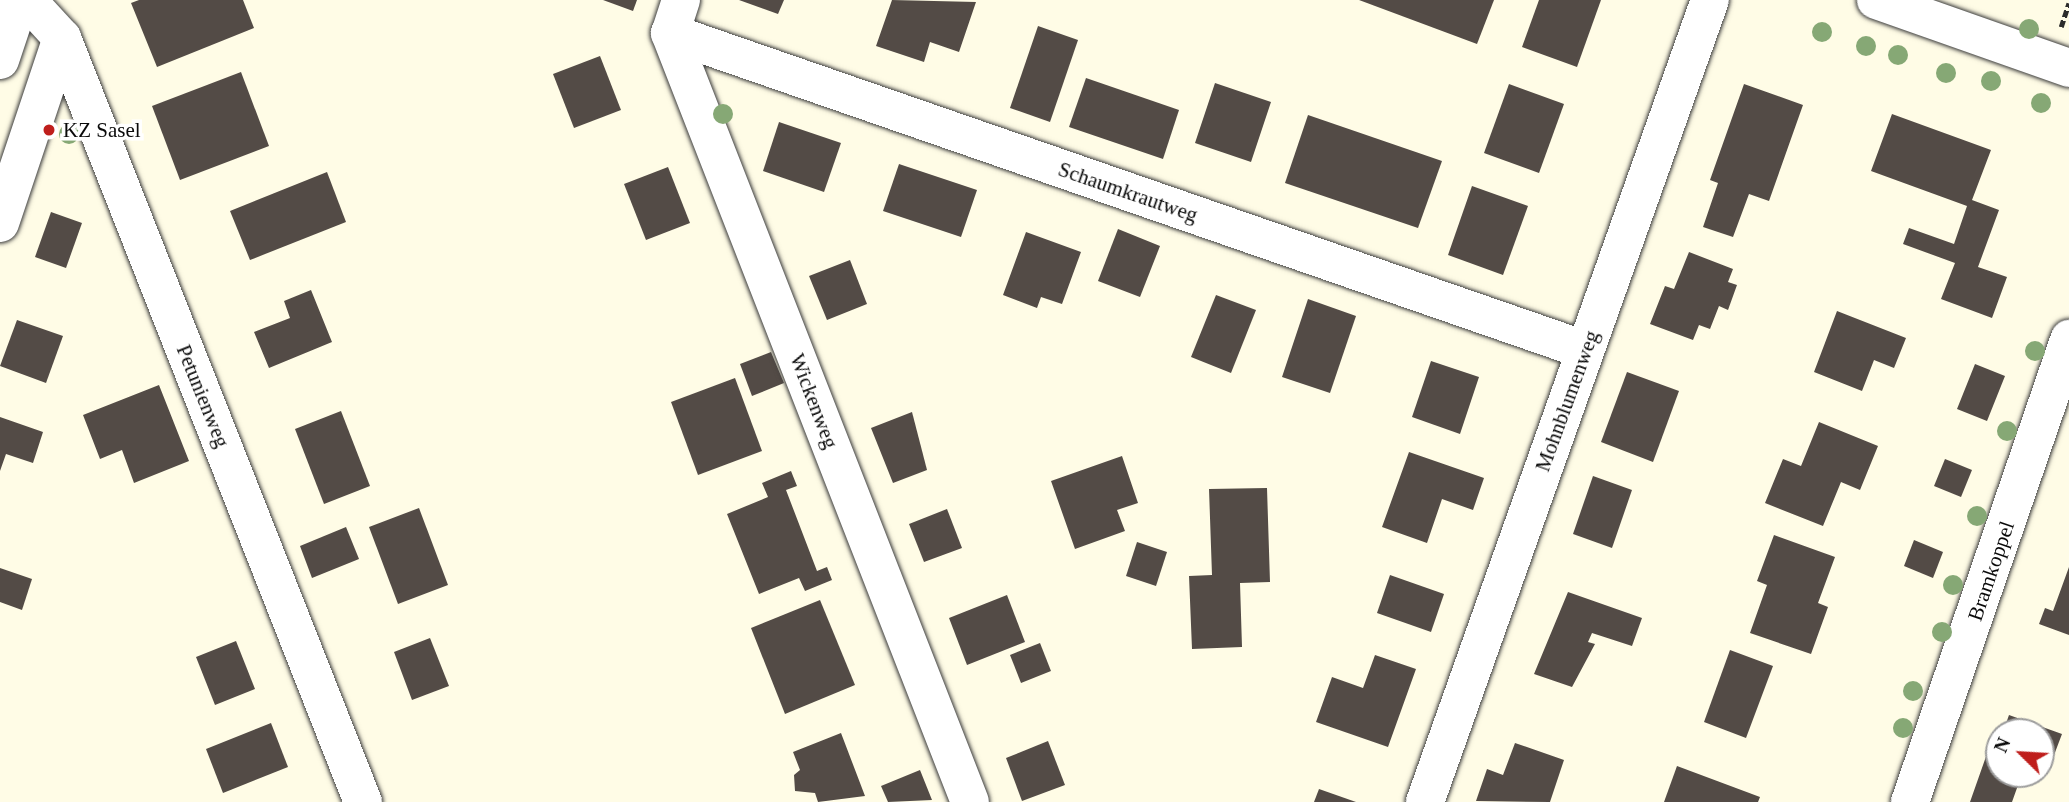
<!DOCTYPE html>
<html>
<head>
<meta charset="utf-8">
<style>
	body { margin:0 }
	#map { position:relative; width:2069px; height:802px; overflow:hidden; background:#fffce6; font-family:Georgia,serif }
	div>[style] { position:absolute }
	.building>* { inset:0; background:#534b46 }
	.path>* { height:4.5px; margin-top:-2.25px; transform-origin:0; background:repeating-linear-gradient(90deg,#2c2c2c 0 7px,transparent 0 10.5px) }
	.roads { filter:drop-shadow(0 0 2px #3d3d3d) drop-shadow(0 0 2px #3d3d3d) }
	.minor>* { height:38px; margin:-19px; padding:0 19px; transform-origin:19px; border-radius:19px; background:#fff }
	.trees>* { width:20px; height:20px; margin:-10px; border-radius:50%; background:#86a875 }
	.dots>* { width:19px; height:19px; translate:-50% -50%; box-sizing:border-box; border:4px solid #fff; border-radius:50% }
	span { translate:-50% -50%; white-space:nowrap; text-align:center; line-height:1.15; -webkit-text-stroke:7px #fff; paint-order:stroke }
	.poi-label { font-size:21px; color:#0a0a0a }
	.left { translate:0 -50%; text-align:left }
	.street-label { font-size:21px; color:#0a0a0a }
	.north { position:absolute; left:1985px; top:718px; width:70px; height:70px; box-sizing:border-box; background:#fff; border:2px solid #9d9d9d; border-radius:50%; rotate:294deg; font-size:19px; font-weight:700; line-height:28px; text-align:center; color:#0a0a0a }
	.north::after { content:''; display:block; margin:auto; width:24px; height:32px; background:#bf1e1c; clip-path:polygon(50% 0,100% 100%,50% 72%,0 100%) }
</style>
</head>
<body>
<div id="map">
	<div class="building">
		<div style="clip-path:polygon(139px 0,243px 0,254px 28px,157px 67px,131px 3px)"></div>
		<div style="clip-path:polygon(603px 0,637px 0,633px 11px)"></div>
		<div style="clip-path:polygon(739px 0,784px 0,778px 14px)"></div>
		<div style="clip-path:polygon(892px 0,976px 2px,959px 52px,930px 42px,924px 62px,876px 46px)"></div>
		<div style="clip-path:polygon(1359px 0,1494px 0,1477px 44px)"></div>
		<div style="clip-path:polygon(1539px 0,1601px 0,1577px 67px,1522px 47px)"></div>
		<div style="clip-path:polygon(1038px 26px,1078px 40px,1050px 122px,1010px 108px)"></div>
		<div style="clip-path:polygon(600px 56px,621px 110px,574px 128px,553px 74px)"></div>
		<div style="clip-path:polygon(241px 72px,269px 146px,180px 180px,152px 106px)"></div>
		<div style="clip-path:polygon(1086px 78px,1179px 110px,1163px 159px,1069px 127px)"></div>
		<div style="clip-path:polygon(1215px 83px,1271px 102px,1251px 162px,1195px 143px)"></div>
		<div style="clip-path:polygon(1509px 84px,1564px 104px,1539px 173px,1484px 153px)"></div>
		<div style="clip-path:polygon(1744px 84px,1803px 105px,1769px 201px,1749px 194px,1733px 237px,1703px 227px,1718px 183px,1710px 180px)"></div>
		<div style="clip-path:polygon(1892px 114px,1991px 150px,1972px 200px,1999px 210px,1978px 267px,2007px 277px,1992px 318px,1941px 299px,1955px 263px,1903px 244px,1909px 228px,1954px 244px,1967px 206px,1871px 171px)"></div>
		<div style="clip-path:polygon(1308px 115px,1442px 161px,1418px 228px,1285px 183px)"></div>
		<div style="clip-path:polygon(779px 122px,841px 143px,824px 192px,763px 171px)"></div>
		<div style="clip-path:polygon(899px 164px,977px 190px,961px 237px,883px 211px)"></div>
		<div style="clip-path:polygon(668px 167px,690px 223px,646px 240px,624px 184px)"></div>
		<div style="clip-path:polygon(327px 172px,346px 222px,250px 260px,230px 211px)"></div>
		<div style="clip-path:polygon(1472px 186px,1528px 206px,1503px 275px,1448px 255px)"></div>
		<div style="clip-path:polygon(51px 212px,82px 223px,66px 268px,35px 257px)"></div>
		<div style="clip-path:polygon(1118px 229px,1160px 246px,1140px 297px,1098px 281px)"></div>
		<div style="clip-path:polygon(1026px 232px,1081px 252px,1062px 304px,1041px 297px,1037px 308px,1003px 295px)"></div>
		<div style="clip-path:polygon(1689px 252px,1733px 269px,1728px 282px,1737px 285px,1728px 310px,1719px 306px,1710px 329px,1699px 325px,1693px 340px,1650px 324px,1665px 286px,1674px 289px)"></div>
		<div style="clip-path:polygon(850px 260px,867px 304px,827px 320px,809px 276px)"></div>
		<div style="clip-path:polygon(311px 290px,332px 342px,269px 368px,254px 332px,290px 318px,284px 301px)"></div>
		<div style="clip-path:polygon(1216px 295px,1256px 310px,1231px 373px,1191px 357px)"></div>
		<div style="clip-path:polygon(1308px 299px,1356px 316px,1330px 393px,1282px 377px)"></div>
		<div style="clip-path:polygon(1837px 311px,1906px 338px,1894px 368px,1874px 360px,1862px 391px,1814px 372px)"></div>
		<div style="clip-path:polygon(17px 320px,63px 336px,46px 383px,0 366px)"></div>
		<div style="clip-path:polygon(771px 352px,784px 383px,752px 396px,740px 364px)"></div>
		<div style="clip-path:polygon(1431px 361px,1479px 377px,1460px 434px,1412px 417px)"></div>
		<div style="clip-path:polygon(1975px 364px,2005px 376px,1987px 421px,1957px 409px)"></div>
		<div style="clip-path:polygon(1627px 372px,1679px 391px,1653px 462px,1601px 442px)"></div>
		<div style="clip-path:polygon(735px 378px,762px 451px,698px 475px,671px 402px)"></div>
		<div style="clip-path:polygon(159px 385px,189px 461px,134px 483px,122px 450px,100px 459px,83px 415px)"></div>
		<div style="clip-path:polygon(341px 411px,370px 486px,324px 504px,295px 429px)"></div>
		<div style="clip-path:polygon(912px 412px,927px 470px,893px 483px,871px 428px)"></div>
		<div style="clip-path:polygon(0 417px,43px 432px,33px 463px,6px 454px,0 471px)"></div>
		<div style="clip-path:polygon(1819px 422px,1878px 446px,1860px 490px,1841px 482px,1823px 526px,1765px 503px,1783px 459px,1801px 466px)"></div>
		<div style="clip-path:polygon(1409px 452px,1484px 478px,1473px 510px,1442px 499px,1427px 543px,1382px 527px)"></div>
		<div style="clip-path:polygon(1122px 456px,1138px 503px,1117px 510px,1125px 531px,1075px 549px,1051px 481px)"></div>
		<div style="clip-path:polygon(1945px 459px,1972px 470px,1961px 497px,1934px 486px)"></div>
		<div style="clip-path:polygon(791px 471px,797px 486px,786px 490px,817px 571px,827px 567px,832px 580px,805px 591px,799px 578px,759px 594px,727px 514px,768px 497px,762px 483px)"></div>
		<div style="clip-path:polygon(1593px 476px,1632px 490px,1612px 548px,1573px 534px)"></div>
		<div style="clip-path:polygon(1267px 488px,1270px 582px,1240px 583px,1242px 647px,1192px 649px,1189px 576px,1212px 575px,1209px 489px)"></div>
		<div style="clip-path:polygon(419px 508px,448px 585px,398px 604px,369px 527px)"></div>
		<div style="clip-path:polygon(947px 509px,962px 548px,924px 562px,909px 524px)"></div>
		<div style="clip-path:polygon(346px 527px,359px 559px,312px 578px,300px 546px)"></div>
		<div style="clip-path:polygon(1774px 535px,1835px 557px,1818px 603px,1828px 607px,1811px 654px,1750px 633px,1767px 585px,1757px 581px)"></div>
		<div style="clip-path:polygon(1914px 540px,1943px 552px,1933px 578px,1904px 566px)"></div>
		<div style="clip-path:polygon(1137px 542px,1167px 552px,1156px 586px,1126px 576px)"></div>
		<div style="clip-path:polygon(2069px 567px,2069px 635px,2039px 624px,2045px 608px,2053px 611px)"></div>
		<div style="clip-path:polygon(0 568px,32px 579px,22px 610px,0 602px)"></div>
		<div style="clip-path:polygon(1390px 575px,1444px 594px,1431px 632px,1377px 613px)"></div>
		<div style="clip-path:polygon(1568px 592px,1642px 618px,1632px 646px,1592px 633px,1588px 642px,1595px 644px,1572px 687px,1534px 674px)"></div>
		<div style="clip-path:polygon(1007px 595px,1025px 642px,967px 665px,949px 618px)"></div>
		<div style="clip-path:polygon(820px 600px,855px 685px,785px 714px,751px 628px)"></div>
		<div style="clip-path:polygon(430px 638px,449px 686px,412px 700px,394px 652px)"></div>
		<div style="clip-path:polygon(236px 641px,255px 689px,215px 705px,196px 657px)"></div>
		<div style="clip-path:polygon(1040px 643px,1051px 671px,1021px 683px,1010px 655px)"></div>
		<div style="clip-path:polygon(1730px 650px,1773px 666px,1746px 738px,1704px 722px)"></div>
		<div style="clip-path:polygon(1375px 655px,1416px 669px,1388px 747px,1316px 722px,1332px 677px,1363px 688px)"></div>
		<div style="clip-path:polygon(2009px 715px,2062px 734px,2051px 763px,2041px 759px,2041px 732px,2003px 732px)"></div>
		<div style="clip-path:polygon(271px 723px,288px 767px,223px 793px,206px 749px)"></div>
		<div style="clip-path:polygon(841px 733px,865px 796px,818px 802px,815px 793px,795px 791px,794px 775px,800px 770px,793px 752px)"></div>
		<div style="clip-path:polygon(1048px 741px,1065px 785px,1022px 801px,1006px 758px)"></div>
		<div style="clip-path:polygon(1515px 743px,1564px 760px,1550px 802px,1476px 801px,1487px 769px,1503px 775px)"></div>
		<div style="clip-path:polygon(1989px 748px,1999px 752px,1999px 774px,2022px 774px,2012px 802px,1970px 802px)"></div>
		<div style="clip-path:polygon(1677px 766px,1760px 797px,1758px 802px,1664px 802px)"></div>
		<div style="clip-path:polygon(920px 770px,932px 800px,888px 802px,881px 786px)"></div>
		<div style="clip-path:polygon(1319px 789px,1356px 802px,1314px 802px)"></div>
	</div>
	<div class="path">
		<div style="left:2061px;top:27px;width:25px;rotate:-72deg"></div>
	</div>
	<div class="roads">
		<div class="minor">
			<div style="left:27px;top:0;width:52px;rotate:47.4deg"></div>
			<div style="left:62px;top:38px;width:821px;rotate:68.5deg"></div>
			<div style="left:681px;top:0;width:35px;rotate:108deg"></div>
			<div style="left:670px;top:33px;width:825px;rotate:68.69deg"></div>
			<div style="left:1876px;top:0;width:205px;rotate:19.4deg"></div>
			<div style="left:670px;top:33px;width:968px;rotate:19.11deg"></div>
			<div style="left:0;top:60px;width:63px;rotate:-71.6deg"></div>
			<div style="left:0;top:223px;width:195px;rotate:-71.5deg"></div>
			<div style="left:1425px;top:802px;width:851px;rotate:-70.44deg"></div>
			<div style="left:1910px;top:802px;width:490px;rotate:-71deg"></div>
		</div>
	</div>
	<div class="trees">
		<div style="left:2029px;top:29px"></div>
		<div style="left:1822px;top:32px"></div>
		<div style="left:1866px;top:46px"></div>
		<div style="left:1898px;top:55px"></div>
		<div style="left:1946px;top:73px"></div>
		<div style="left:1991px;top:81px"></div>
		<div style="left:2041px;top:103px"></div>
		<div style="left:723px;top:114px"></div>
		<div style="left:69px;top:134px"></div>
		<div style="left:2035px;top:351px"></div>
		<div style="left:2007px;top:431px"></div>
		<div style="left:1977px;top:516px"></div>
		<div style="left:1953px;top:585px"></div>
		<div style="left:1942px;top:632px"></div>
		<div style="left:1913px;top:691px"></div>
		<div style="left:1903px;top:728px"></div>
	</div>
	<div class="dots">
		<div style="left:49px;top:130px;background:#bf1e1c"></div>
	</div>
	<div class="poi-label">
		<span class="left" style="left:63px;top:130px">KZ Sasel</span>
	</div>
	<div class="street-label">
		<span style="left:1128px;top:192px;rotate:19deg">Schaumkrautweg</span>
		<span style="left:203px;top:396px;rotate:68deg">Petunienweg</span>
		<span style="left:814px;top:401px;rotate:69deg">Wickenweg</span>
		<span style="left:1567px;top:401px;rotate:-70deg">Mohnblumenweg</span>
		<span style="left:1991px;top:571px;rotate:-71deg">Bramkoppel</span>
	</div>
	<div class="north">N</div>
</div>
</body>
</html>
